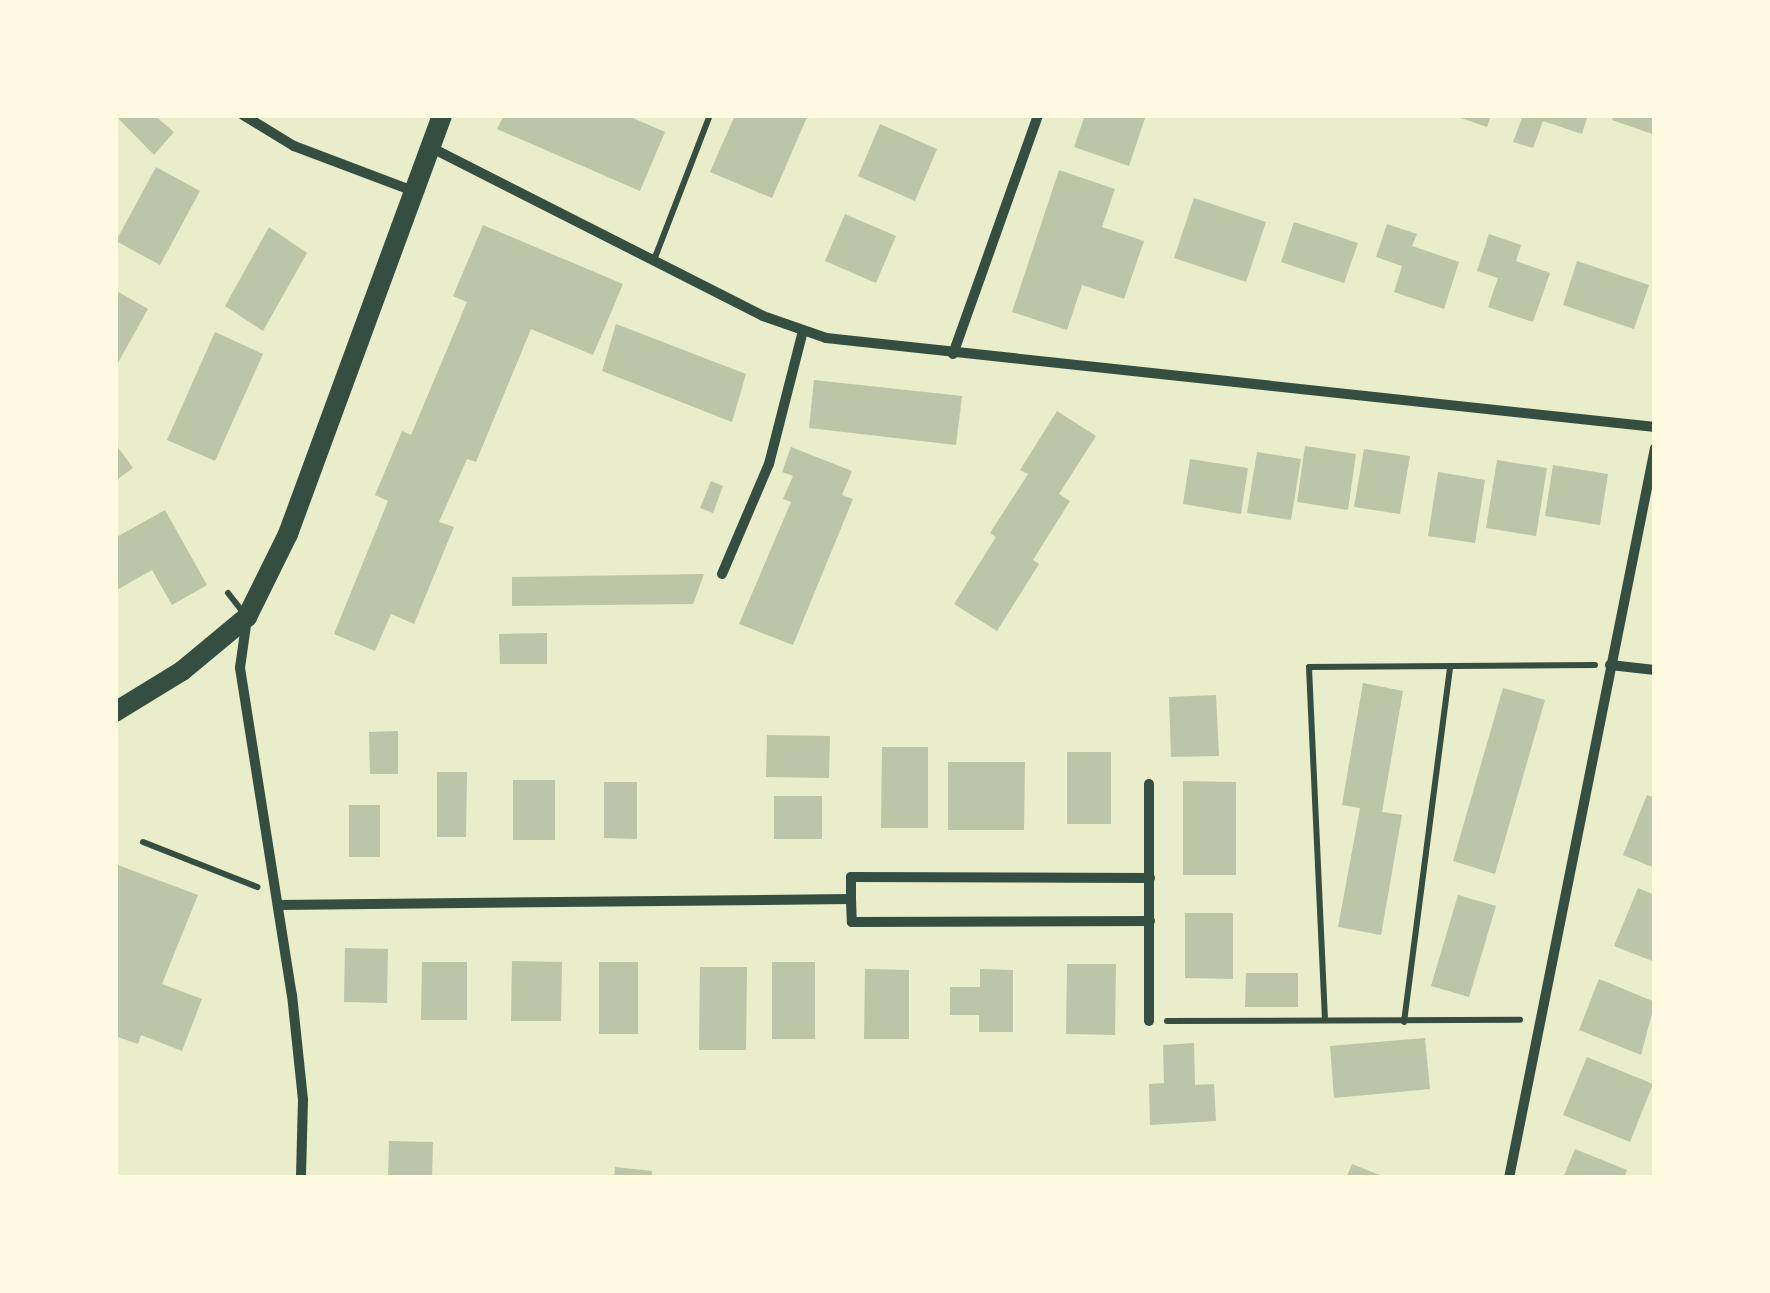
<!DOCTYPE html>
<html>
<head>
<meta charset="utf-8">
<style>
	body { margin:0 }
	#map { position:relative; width:1770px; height:1293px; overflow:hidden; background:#e9edc9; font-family:Commissioner,sans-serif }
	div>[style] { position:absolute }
	.building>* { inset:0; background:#bcc5a7 }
	.path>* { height:6px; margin:-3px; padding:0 3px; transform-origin:3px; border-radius:3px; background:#344e41 }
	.service>* { height:6px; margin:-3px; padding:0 3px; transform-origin:3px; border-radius:3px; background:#344e41 }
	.minor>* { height:10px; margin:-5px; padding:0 5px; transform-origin:5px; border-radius:5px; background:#344e41 }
	.secondary>* { height:20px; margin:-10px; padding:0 10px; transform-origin:10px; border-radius:10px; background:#344e41 }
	span { translate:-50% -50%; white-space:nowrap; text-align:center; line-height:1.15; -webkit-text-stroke:10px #fefae0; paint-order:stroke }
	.frame { position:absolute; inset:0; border:118px solid #fefae0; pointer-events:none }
</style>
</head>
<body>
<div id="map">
	<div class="building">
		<div style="clip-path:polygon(115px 115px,154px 115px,174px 132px,154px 155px)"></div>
		<div style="clip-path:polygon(504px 115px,626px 115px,665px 132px,640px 191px,497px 129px)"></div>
		<div style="clip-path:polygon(735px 115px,808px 115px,772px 198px,710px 172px)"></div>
		<div style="clip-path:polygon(1085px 115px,1146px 115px,1129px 166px,1074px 147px)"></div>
		<div style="clip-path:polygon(1452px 115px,1491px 115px,1487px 127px)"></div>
		<div style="clip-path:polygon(1523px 115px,1588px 115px,1582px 134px,1543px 121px,1533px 148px,1513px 142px)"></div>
		<div style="clip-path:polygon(1614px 115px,1655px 115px,1655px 135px,1612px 120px)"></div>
		<div style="clip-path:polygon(880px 124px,937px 149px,915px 201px,858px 176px)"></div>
		<div style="clip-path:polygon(156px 167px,200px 191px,160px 265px,116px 241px)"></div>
		<div style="clip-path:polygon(1059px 170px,1115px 189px,1102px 227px,1144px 241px,1124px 299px,1082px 285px,1067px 330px,1012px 312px)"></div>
		<div style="clip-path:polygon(1194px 198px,1266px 222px,1246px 282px,1174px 258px)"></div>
		<div style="clip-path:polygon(845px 214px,896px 236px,876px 283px,825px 261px)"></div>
		<div style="clip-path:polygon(1294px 222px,1358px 243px,1344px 283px,1281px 262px)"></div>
		<div style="clip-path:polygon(1387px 224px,1417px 234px,1412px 246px,1459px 262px,1444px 309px,1394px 292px,1402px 266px,1376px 257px)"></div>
		<div style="clip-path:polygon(483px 225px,623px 284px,593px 355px,531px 329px,476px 462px,467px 459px,439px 522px,454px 527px,414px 624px,391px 614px,375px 651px,334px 634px,388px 501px,375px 495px,402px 431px,411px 435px,467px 302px,453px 296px)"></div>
		<div style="clip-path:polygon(269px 227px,307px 253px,263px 331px,225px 306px)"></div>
		<div style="clip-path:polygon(1489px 234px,1521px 245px,1516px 261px,1550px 273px,1533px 322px,1488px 307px,1498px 278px,1477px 271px)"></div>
		<div style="clip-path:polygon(1577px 261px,1649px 285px,1634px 329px,1563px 305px)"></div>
		<div style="clip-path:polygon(115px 290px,148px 309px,115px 368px)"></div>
		<div style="clip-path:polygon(616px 324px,746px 374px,732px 422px,602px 371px)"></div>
		<div style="clip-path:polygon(215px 332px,263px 354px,215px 461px,167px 440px)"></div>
		<div style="clip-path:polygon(814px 380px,962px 396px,956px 445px,809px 428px)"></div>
		<div style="clip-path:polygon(1057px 411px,1096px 436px,1059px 494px,1070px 501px,1033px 560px,1039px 564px,997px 631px,954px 604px,996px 537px,990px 533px,1028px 474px,1020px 470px)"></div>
		<div style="clip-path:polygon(115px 443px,133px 468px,115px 481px)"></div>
		<div style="clip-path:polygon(1305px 446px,1356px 454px,1348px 510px,1297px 502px)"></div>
		<div style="clip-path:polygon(791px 447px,852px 471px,842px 495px,853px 499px,793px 645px,739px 624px,791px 502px,783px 499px,793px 476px,782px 472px)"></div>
		<div style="clip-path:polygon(1364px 449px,1410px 456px,1400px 514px,1354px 507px)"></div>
		<div style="clip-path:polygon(1257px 452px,1301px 459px,1291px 520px,1247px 513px)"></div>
		<div style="clip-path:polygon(1190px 459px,1248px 468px,1241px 514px,1183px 504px)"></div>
		<div style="clip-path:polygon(1497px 460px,1547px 468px,1536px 536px,1486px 528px)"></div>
		<div style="clip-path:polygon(1553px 465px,1608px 474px,1600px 525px,1545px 516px)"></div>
		<div style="clip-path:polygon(1438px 472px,1485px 480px,1475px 543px,1428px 536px)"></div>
		<div style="clip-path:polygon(711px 481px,723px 486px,713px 513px,700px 508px)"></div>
		<div style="clip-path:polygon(165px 510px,207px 585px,172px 605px,152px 570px,115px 591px,115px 538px)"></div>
		<div style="clip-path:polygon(704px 574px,693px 604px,512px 606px,512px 577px)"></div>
		<div style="clip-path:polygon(547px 633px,547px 664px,500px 664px,499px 634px)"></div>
		<div style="clip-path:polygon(1363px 683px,1403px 691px,1382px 812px,1402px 815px,1381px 935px,1338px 927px,1360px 808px,1342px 805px)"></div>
		<div style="clip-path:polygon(1503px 688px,1545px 700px,1495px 874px,1453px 861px)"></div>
		<div style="clip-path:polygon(1216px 695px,1219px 756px,1171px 757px,1169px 697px)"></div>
		<div style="clip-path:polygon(398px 731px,398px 774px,370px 774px,369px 732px)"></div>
		<div style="clip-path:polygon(767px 735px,830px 736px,829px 778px,766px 777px)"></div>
		<div style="clip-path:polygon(882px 747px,928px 747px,928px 828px,881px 828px)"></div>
		<div style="clip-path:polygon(1067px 752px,1111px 752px,1111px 824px,1067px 824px)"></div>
		<div style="clip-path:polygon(948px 762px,1025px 762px,1024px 830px,948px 830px)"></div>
		<div style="clip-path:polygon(437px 772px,467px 772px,466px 837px,437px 837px)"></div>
		<div style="clip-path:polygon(513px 780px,555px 780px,555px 840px,513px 840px)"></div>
		<div style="clip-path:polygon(1183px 781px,1236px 782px,1236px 875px,1183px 875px)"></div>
		<div style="clip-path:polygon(604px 782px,637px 782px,637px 839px,604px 838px)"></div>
		<div style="clip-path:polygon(1647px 795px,1655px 798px,1655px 868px,1623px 855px)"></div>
		<div style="clip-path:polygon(774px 796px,822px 796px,822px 839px,774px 839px)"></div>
		<div style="clip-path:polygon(349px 805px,380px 805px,380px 857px,349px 857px)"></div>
		<div style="clip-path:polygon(115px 864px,198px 895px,162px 984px,202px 999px,182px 1051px,141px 1035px,138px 1044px,115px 1036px)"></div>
		<div style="clip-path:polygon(1638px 888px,1655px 895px,1655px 962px,1614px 946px)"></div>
		<div style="clip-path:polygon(1458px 895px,1496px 906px,1469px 997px,1431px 986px)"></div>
		<div style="clip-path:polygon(1185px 913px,1233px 913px,1233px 979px,1185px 978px)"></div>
		<div style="clip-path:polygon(345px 948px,388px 949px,387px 1003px,344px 1002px)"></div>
		<div style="clip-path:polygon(512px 961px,562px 962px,561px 1021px,511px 1021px)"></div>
		<div style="clip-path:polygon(422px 962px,467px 962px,467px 1020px,421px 1020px)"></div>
		<div style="clip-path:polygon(599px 962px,638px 962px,638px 1034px,599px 1034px)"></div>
		<div style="clip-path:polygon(772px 962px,815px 962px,815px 1039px,772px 1039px)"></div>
		<div style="clip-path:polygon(1067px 964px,1116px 964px,1115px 1035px,1066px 1034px)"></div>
		<div style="clip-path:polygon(700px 967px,747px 967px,746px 1050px,699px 1050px)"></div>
		<div style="clip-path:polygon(865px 969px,909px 970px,909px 1039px,864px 1039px)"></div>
		<div style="clip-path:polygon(980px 969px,1013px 970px,1013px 1032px,979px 1032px,979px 1015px,950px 1015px,950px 987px,980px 987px)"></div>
		<div style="clip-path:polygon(1246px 973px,1298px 973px,1298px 1007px,1245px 1007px)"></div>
		<div style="clip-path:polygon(1599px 979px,1655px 1002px,1641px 1055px,1579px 1030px)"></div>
		<div style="clip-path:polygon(1425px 1038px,1430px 1089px,1334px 1098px,1330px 1046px)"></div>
		<div style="clip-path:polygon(1194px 1043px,1195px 1085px,1214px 1084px,1216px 1121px,1150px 1125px,1149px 1084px,1164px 1083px,1163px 1045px)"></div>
		<div style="clip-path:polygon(1587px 1057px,1653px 1084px,1630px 1142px,1563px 1115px)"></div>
		<div style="clip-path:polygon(389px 1141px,433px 1142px,432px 1178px,388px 1178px)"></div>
		<div style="clip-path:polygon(1575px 1149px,1627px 1170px,1624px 1178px,1563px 1178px)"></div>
		<div style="clip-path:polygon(1352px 1164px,1387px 1178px,1346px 1178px)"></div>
		<div style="clip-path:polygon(615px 1167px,652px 1171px,652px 1178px,614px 1178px)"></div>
	</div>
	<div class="path">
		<div style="left:143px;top:842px;width:123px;rotate:21.5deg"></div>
		<div style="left:1325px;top:1020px;width:353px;rotate:-92.6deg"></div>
		<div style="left:1309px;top:667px;width:286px;rotate:-0.4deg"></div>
		<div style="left:1167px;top:1021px;width:353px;rotate:-0.2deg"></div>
		<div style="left:1404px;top:1022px;width:359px;rotate:-82.6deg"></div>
	</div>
	<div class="service">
		<div style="left:654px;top:260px;width:155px;rotate:-68.9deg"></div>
		<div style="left:228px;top:593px;width:24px;rotate:52deg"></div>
	</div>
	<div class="minor">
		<div style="left:243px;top:115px;width:60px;rotate:31.3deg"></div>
		<div style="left:294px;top:146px;width:127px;rotate:20.7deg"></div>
		<div style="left:430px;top:147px;width:373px;rotate:26.9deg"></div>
		<div style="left:763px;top:316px;width:67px;rotate:19.2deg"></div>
		<div style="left:826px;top:338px;width:834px;rotate:6.13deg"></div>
		<div style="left:953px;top:354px;width:254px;rotate:-70.4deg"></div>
		<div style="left:722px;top:574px;width:120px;rotate:-66.9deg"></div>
		<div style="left:769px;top:464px;width:137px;rotate:-75.7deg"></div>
		<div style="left:247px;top:618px;width:50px;rotate:98deg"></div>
		<div style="left:240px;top:668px;width:331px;rotate:81deg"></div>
		<div style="left:292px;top:995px;width:105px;rotate:84deg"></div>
		<div style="left:303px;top:1099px;width:79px;rotate:91.5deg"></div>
		<div style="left:1610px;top:665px;width:45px;rotate:6.3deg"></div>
		<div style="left:851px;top:899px;width:22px;rotate:-90deg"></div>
		<div style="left:851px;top:877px;width:299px;rotate:0.2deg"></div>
		<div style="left:278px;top:905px;width:573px;rotate:-0.6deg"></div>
		<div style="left:851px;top:899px;width:23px;rotate:88deg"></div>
		<div style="left:852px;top:922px;width:298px;rotate:-0.2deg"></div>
		<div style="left:1149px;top:1021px;width:237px;rotate:-90deg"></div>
		<div style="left:1509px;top:1178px;width:744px;rotate:-78.69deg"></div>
	</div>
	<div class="secondary">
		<div style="left:115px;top:712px;width:79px;rotate:-31.5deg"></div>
		<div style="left:182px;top:671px;width:85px;rotate:-39.7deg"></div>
		<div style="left:247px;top:617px;width:93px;rotate:-63.7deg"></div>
		<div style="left:288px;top:534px;width:446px;rotate:-69.8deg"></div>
	</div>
	<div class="frame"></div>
</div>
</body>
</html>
